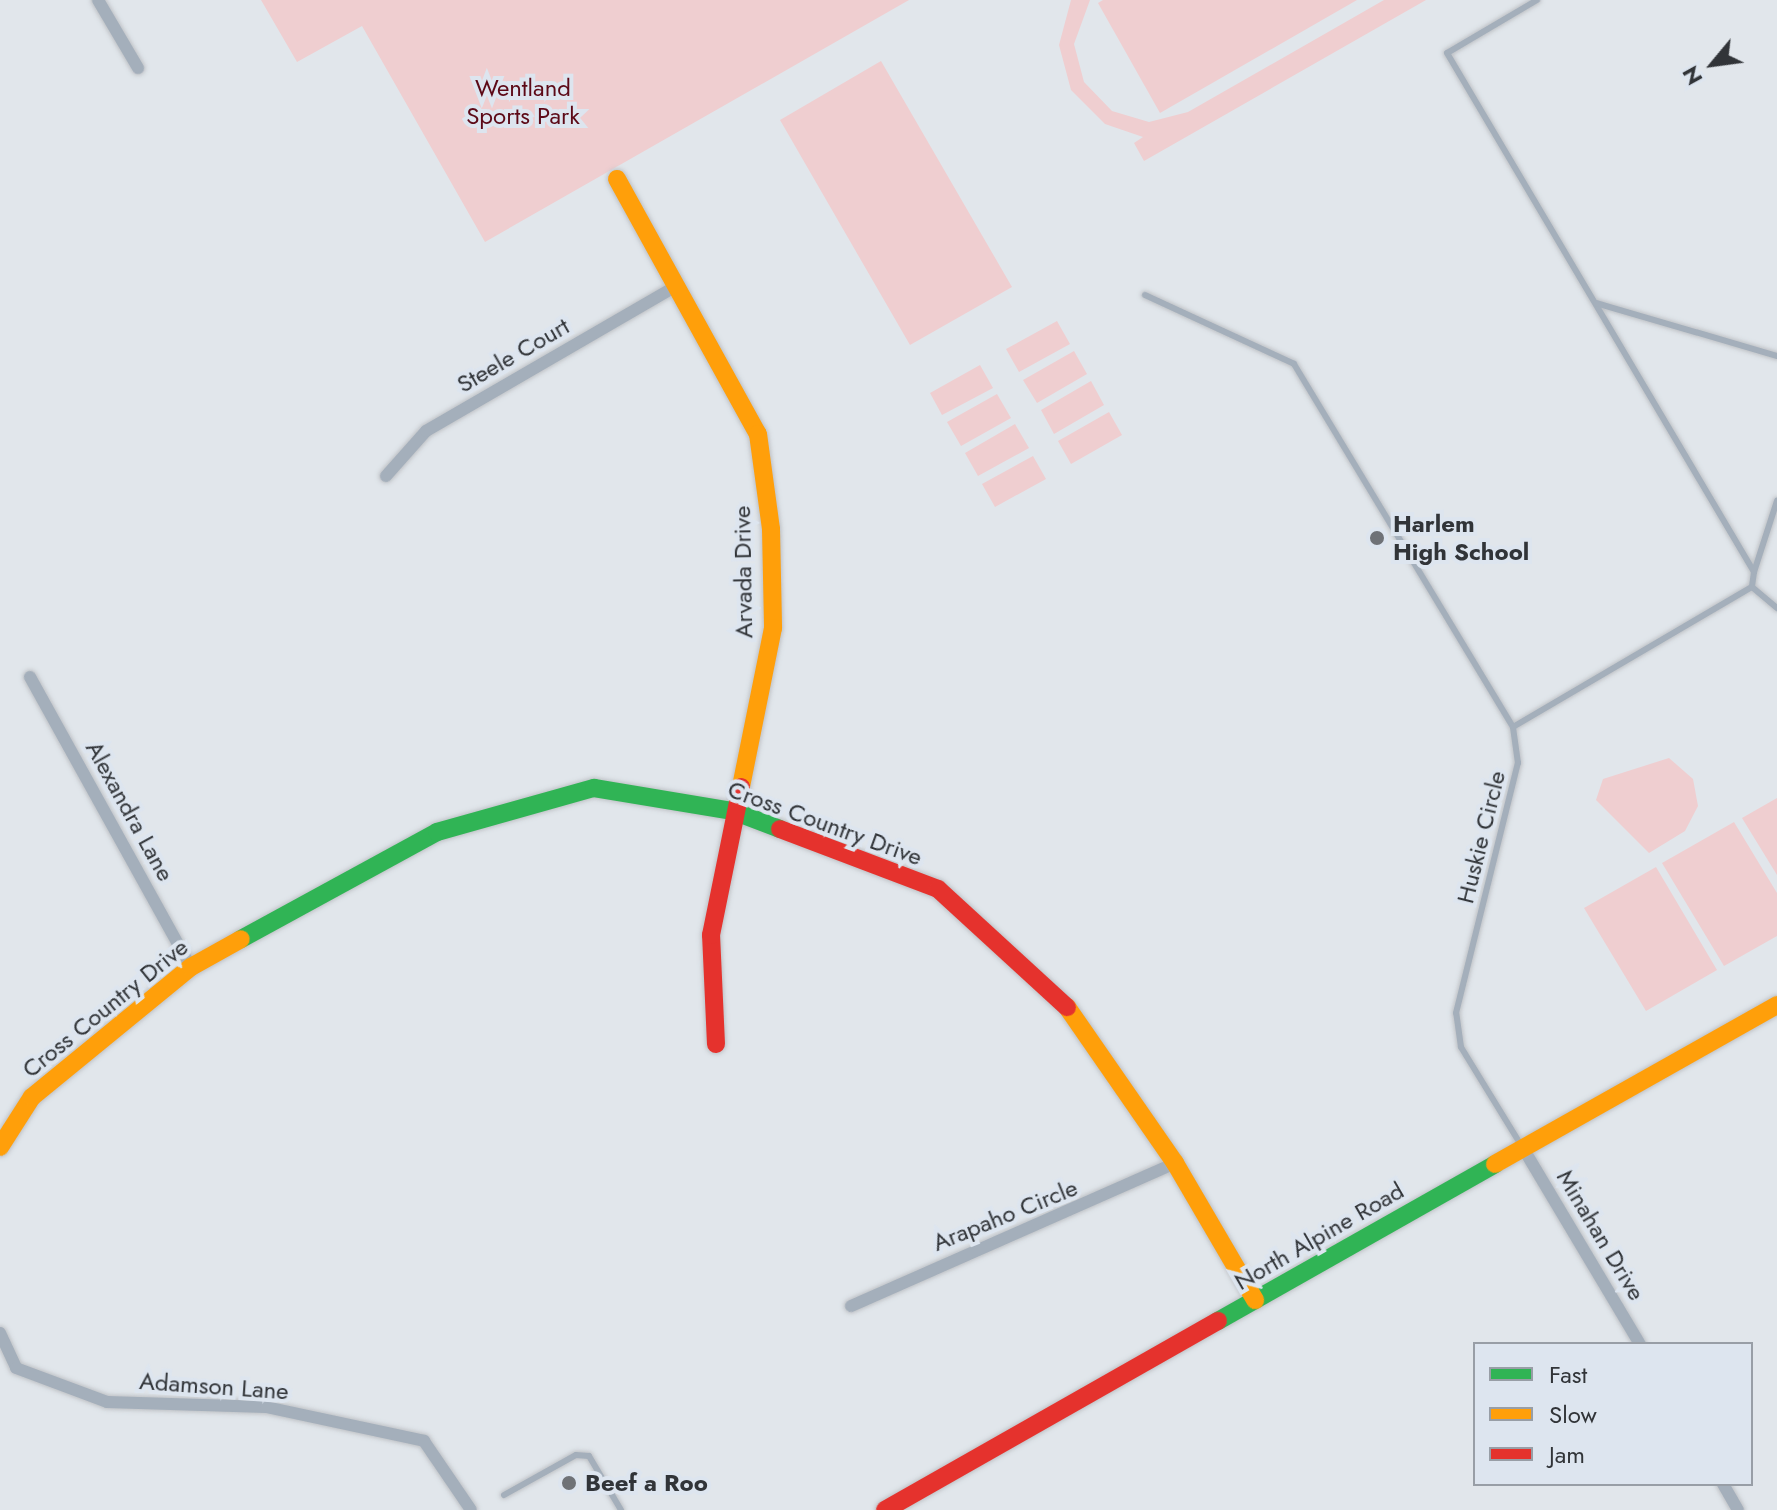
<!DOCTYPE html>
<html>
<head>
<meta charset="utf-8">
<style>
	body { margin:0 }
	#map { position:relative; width:1777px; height:1510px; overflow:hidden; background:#e1e6eb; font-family:Jost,sans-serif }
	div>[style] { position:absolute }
	.green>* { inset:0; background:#efced0 }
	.roads { filter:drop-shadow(0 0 2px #bfc2c6) drop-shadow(0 0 2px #bfc2c6) }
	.lane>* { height:6px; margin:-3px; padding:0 3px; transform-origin:3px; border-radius:3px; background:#a4afbb }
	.street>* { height:12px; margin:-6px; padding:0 6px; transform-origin:6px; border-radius:6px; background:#a4afbb }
	.fast>* { height:18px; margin:-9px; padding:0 9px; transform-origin:9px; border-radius:9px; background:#30b455 }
	.slow>* { height:18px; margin:-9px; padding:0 9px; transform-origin:9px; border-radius:9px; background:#ff9f0a }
	.jam>* { height:18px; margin:-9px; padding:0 9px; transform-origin:9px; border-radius:9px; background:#e5322d }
	.dots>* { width:22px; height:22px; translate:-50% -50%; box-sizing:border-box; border:4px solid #dde5ef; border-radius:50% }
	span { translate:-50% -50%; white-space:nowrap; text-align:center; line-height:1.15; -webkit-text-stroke:8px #dde5ef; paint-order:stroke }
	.park-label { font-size:24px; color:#5c0917 }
	.street-label { font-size:24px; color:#313438 }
	.poi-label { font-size:24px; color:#313438; font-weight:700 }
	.left { translate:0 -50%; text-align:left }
	.legend { position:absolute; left:1473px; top:1342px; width:280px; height:144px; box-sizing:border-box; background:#dde5ef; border:2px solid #989ea6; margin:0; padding:10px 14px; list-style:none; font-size:24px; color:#313438 }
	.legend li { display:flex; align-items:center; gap:16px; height:40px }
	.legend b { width:40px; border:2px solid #989ea6 }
	.north { position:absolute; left:1673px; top:24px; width:80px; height:80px; -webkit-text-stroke:6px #dde5ef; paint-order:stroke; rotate:241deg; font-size:22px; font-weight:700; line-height:32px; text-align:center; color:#313438 }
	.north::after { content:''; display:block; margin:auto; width:28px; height:36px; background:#313438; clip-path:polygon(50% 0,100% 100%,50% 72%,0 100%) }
</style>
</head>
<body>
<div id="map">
	<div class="green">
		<div style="clip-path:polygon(261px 0,909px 0,485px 242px,362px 26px,297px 62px)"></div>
		<div style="clip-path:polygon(1071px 0,1090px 0,1074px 44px,1084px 82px,1112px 111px,1149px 122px,1188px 112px,1384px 0,1426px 0,1144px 161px,1134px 143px,1143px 137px,1105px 124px,1071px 90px,1059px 45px)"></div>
		<div style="clip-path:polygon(1103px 0,1357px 0,1160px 113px,1098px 3px)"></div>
		<div style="clip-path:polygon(881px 61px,1012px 287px,910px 345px,780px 120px)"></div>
		<div style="clip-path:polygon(1057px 321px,1070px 344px,1019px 372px,1006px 349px)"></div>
		<div style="clip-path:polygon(1074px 351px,1087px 374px,1037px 403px,1023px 380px)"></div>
		<div style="clip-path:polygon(980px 365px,993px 388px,942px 415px,930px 393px)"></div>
		<div style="clip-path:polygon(1091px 381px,1104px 405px,1054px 434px,1041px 410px)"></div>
		<div style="clip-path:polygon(997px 394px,1011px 418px,961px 446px,947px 422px)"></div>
		<div style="clip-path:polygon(1109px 412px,1122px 435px,1071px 464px,1058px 441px)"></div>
		<div style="clip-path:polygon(1015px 424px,1029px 448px,978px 476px,965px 453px)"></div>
		<div style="clip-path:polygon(1033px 456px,1046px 479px,995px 507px,982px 484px)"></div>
		<div style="clip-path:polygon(1669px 758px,1693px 779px,1698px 806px,1685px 831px,1649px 853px,1596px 800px,1603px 779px)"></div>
		<div style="clip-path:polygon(1777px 798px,1777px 875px,1742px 818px)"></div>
		<div style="clip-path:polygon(1734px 822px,1777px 893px,1777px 936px,1724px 966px,1662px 863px)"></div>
		<div style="clip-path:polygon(1656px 867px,1717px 970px,1646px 1011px,1584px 908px)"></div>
	</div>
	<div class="roads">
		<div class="lane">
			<div style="left:1537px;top:0;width:104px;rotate:149.5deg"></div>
			<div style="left:1447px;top:53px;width:603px;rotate:59.39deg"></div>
			<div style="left:1754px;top:572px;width:15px;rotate:98deg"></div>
			<div style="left:1145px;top:295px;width:164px;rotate:24.8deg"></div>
			<div style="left:1294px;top:364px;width:424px;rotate:58.9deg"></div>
			<div style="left:1596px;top:303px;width:189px;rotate:16.3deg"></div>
			<div style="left:1754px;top:572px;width:75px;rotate:-72.1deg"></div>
			<div style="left:1521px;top:1145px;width:115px;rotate:-121.5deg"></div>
			<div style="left:1461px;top:1047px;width:34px;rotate:-98deg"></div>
			<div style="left:1456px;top:1013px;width:258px;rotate:-76.1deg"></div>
			<div style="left:1518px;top:763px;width:36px;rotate:-98deg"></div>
			<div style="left:1513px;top:727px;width:277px;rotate:-30.4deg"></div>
			<div style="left:1752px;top:587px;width:33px;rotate:40deg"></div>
			<div style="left:504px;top:1495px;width:82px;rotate:-29.1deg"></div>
			<div style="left:576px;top:1455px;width:13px;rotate:4deg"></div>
			<div style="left:589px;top:1456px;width:63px;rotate:59.3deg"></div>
		</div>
		<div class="street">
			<div style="left:98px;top:0;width:79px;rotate:59.5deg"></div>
			<div style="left:386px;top:476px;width:60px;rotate:-48.4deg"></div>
			<div style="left:426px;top:431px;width:287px;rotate:-30.1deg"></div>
			<div style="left:30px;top:677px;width:332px;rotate:61deg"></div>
			<div style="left:1523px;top:1148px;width:228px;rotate:59.2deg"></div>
			<div style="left:851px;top:1306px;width:354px;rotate:-23.8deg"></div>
			<div style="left:0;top:1333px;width:38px;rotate:65deg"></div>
			<div style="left:16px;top:1368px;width:97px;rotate:20.5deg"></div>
			<div style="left:107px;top:1402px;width:159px;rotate:1.8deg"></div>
			<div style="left:266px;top:1407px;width:162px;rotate:12.1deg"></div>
			<div style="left:424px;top:1441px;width:83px;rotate:55.7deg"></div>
			<div style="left:1723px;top:1484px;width:30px;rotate:60deg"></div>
		</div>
		<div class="fast">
			<div style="left:241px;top:939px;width:223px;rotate:-28.6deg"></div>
			<div style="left:437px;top:832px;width:163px;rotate:-15.7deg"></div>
			<div style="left:594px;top:788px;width:141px;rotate:9.4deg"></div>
			<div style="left:733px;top:811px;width:50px;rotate:21deg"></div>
			<div style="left:1218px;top:1321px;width:318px;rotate:-29.5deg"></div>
		</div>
		<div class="slow">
			<div style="left:617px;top:179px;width:291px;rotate:61.1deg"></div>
			<div style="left:758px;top:434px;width:96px;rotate:82.2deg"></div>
			<div style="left:771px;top:529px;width:99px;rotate:88.8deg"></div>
			<div style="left:773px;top:628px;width:162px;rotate:101.4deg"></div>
			<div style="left:1067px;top:1007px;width:190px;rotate:55.3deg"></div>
			<div style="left:1175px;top:1163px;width:159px;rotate:59.7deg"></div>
			<div style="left:0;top:1147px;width:59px;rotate:-57.4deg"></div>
			<div style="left:32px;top:1097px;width:205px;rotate:-39.3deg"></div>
			<div style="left:191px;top:967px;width:57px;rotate:-29.2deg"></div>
			<div style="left:1495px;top:1164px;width:324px;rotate:-29.4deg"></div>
		</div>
		<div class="jam">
			<div style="left:780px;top:829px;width:169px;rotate:20.8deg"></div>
			<div style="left:938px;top:889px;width:175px;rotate:42.5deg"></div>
			<div style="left:716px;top:1044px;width:109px;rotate:-92.6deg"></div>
			<div style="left:711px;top:935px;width:151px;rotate:-78.5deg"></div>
			<div style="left:885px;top:1510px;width:383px;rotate:-29.6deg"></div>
		</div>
	</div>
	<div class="dots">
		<div style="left:1377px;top:538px;background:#6f7277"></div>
		<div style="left:569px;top:1483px;background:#6f7277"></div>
	</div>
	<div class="park-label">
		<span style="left:523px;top:102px">Wentland<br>Sports Park</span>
	</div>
	<div class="street-label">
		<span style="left:513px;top:355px;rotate:-30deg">Steele Court</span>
		<span style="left:743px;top:572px;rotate:-91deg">Arvada Drive</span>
		<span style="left:130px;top:811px;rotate:61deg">Alexandra Lane</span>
		<span style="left:825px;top:823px;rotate:20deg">Cross Country Drive</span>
		<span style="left:1481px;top:837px;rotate:-76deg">Huskie Circle</span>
		<span style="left:105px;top:1008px;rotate:-39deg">Cross Country Drive</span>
		<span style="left:1005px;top:1215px;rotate:-22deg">Arapaho Circle</span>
		<span style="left:1601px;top:1235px;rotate:59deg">Minahan Drive</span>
		<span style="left:1319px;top:1236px;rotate:-30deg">North Alpine Road</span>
		<span style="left:214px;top:1386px;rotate:4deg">Adamson Lane</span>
	</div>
	<div class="poi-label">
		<span class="left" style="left:1393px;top:538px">Harlem<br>High School</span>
		<span class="left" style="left:585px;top:1483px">Beef a Roo</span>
	</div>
	<ul class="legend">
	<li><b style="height:10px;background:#30b455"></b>Fast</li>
	<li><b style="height:10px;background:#ff9f0a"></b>Slow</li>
	<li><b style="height:10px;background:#e5322d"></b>Jam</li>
	</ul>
	<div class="north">N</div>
</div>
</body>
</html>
